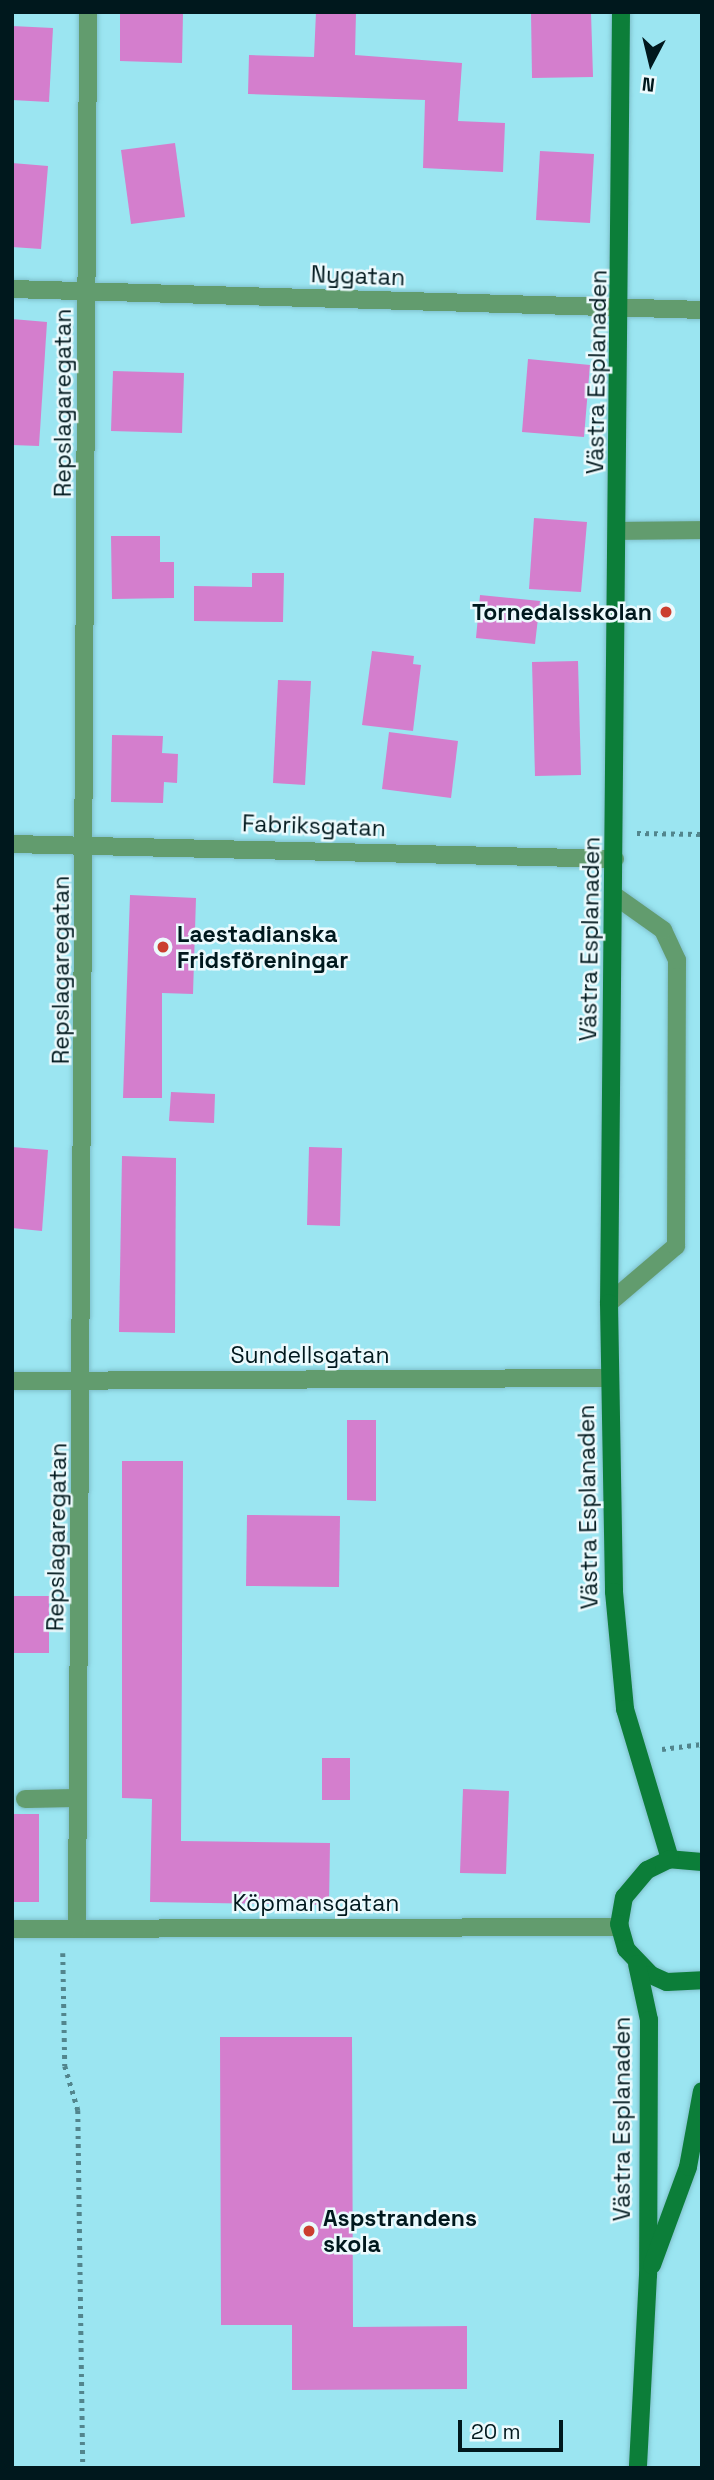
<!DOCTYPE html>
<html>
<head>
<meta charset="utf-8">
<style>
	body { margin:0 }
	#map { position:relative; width:714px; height:2480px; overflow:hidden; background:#9be5f1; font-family:"Space Grotesk",sans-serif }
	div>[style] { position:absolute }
	.building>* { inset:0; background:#d47ecd }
	.path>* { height:4.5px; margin-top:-2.25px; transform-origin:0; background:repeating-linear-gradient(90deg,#52858d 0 3.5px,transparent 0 8.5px) }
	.roads { filter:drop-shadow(0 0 2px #7fc0cb) drop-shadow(0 0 2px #7fc0cb) }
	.lane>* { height:18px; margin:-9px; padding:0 9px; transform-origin:9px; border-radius:9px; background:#629c6e }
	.street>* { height:18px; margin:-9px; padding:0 9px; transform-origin:9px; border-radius:9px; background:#629c6e }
	.secondary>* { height:18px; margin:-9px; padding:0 9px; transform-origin:9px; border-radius:9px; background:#0c7e39 }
	.dots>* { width:19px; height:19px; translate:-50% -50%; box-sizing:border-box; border:4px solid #ecfafd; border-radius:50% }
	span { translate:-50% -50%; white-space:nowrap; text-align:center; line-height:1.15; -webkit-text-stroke:5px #ecfafd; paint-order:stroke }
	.street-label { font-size:23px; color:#00181d }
	.poi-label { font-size:23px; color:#00181d; font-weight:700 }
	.right { translate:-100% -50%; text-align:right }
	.left { translate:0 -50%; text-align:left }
	.frame { position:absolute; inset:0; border:14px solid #00181d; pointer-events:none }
	.north { position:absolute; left:616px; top:28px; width:70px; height:70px; -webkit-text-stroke:5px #ecfafd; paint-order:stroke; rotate:187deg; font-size:19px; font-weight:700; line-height:28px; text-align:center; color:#00181d }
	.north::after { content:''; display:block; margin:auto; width:24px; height:32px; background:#00181d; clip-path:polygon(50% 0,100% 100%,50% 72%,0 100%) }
	.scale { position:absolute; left:458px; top:2420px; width:105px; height:32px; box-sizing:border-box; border:4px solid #00181d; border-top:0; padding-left:9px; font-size:21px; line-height:24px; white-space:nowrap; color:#00181d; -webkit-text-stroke:5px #ecfafd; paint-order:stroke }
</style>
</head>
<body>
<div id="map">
	<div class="building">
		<div style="clip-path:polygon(120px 12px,183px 12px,182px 63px,120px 61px)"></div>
		<div style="clip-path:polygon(316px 12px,356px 12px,355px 55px,462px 63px,458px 121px,505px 123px,503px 172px,423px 168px,425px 100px,248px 94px,249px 55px,314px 57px)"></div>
		<div style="clip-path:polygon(531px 12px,591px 12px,593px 77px,532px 78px)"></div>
		<div style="clip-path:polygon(12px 26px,53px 28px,49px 102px,12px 100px)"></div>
		<div style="clip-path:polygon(175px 143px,185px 217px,131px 224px,121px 150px)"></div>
		<div style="clip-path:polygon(540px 151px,594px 154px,590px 223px,536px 220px)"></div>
		<div style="clip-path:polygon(12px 163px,48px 166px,41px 249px,12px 247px)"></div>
		<div style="clip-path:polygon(12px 319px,47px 322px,39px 446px,12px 445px)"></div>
		<div style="clip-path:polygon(528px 359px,590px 365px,584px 437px,522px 432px)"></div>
		<div style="clip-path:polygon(113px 371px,184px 373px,182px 433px,111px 431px)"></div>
		<div style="clip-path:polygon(534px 518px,587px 522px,581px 592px,529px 589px)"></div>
		<div style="clip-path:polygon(111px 536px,160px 536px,160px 562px,174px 562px,174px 598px,112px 599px)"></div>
		<div style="clip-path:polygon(252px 573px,284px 573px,283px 622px,194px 621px,194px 586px,252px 587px)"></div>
		<div style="clip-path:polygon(480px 595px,540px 601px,535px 644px,476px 638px)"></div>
		<div style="clip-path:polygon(372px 651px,414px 656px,413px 664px,421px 665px,413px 731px,362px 725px)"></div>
		<div style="clip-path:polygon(578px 661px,581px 775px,535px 776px,532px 662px)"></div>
		<div style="clip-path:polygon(278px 680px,311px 681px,305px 785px,273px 783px)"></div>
		<div style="clip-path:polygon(389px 732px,458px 741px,451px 798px,382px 789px)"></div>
		<div style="clip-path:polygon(112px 735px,163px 736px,162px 753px,178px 754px,177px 783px,164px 782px,163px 803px,111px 802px)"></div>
		<div style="clip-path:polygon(130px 895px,196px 898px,193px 994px,162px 993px,162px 1098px,123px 1098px)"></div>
		<div style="clip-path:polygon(171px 1092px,215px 1094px,214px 1123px,169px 1121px)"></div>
		<div style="clip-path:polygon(12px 1147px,48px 1150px,42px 1231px,12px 1228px)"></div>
		<div style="clip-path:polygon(309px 1147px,342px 1148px,340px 1226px,307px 1225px)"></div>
		<div style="clip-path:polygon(122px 1156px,176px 1158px,175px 1333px,119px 1332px)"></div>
		<div style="clip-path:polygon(347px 1420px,376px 1420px,376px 1501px,347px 1500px)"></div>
		<div style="clip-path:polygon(122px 1461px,183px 1461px,181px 1841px,330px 1843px,329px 1905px,150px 1902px,152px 1799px,122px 1798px)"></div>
		<div style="clip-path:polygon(247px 1515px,340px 1516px,339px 1587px,246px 1586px)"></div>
		<div style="clip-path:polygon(12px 1596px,49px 1596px,49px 1653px,12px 1653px)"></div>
		<div style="clip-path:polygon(322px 1758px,350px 1758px,350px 1800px,322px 1800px)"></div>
		<div style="clip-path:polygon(463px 1789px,509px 1791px,506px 1874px,460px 1873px)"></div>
		<div style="clip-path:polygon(12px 1814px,39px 1814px,39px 1902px,12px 1902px)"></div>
		<div style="clip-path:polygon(220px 2037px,352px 2037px,353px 2327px,467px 2326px,467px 2389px,292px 2390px,292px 2325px,221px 2325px)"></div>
	</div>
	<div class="path">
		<div style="left:637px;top:833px;width:65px;rotate:0.9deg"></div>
		<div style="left:662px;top:1749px;width:40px;rotate:-7.1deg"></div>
		<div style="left:63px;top:1953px;width:113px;rotate:89deg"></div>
		<div style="left:65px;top:2066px;width:46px;rotate:73.5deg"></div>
		<div style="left:78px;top:2110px;width:358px;rotate:89.2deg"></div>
	</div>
	<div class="roads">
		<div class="lane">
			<div style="left:619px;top:531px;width:83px;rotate:-0.7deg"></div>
			<div style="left:609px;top:1303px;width:88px;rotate:-40.4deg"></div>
			<div style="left:676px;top:1246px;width:286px;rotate:-89.8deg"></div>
			<div style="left:677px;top:960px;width:33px;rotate:-115deg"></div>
			<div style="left:663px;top:930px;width:59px;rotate:-144.7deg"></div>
			<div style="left:25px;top:1799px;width:53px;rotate:-1.1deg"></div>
		</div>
		<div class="street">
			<div style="left:12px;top:289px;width:690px;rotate:1.74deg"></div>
			<div style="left:12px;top:844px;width:603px;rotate:1.42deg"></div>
			<div style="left:12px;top:1381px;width:597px;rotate:-0.29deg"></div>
			<div style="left:12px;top:1929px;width:608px;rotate:-0.19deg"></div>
			<div style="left:77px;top:1929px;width:1917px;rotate:-89.67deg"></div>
		</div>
		<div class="secondary">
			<div style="left:621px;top:12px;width:1291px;rotate:90.53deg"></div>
			<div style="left:609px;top:1303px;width:289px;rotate:89deg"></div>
			<div style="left:614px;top:1592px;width:118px;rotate:84.6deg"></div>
			<div style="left:625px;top:1709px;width:157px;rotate:73.3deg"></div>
			<div style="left:702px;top:1862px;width:32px;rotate:-175deg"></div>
			<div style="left:670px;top:1859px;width:25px;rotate:154deg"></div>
			<div style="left:647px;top:1870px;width:35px;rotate:130deg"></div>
			<div style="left:624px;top:1897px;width:27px;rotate:100deg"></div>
			<div style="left:619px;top:1924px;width:26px;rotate:74deg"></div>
			<div style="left:626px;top:1949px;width:36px;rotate:46deg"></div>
			<div style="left:651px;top:1975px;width:17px;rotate:24deg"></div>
			<div style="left:667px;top:1982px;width:35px;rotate:-3deg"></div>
			<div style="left:637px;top:1964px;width:57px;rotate:77.9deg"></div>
			<div style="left:649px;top:2020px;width:255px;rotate:90.2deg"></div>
			<div style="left:648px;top:2275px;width:193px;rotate:93deg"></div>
			<div style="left:652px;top:2265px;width:104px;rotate:-69.8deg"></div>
			<div style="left:688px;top:2167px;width:77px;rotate:-79.6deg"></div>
		</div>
	</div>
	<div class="dots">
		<div style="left:666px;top:612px;background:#cb3e2f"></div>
		<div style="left:163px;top:947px;background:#cb3e2f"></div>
		<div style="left:309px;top:2231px;background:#cb3e2f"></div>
	</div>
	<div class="street-label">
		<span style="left:358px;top:276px;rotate:2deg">Nygatan</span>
		<span style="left:597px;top:372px;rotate:-89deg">Västra Esplanaden</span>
		<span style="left:63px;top:403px;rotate:-90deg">Repslagaregatan</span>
		<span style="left:314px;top:826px;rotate:2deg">Fabriksgatan</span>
		<span style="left:590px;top:939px;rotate:-89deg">Västra Esplanaden</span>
		<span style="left:61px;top:970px;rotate:-90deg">Repslagaregatan</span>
		<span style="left:310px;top:1355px">Sundellsgatan</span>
		<span style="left:588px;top:1507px;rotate:-91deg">Västra Esplanaden</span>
		<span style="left:57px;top:1537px;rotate:-89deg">Repslagaregatan</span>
		<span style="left:316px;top:1903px">Köpmansgatan</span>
		<span style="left:622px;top:2119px;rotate:-90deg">Västra Esplanaden</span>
	</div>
	<div class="poi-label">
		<span class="right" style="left:652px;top:612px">Tornedalsskolan</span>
		<span class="left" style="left:177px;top:947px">Laestadianska<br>Fridsföreningar</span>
		<span class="left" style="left:323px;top:2231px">Aspstrandens<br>skola</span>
	</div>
	<div class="frame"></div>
	<div class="north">N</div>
	<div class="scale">20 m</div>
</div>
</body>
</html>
